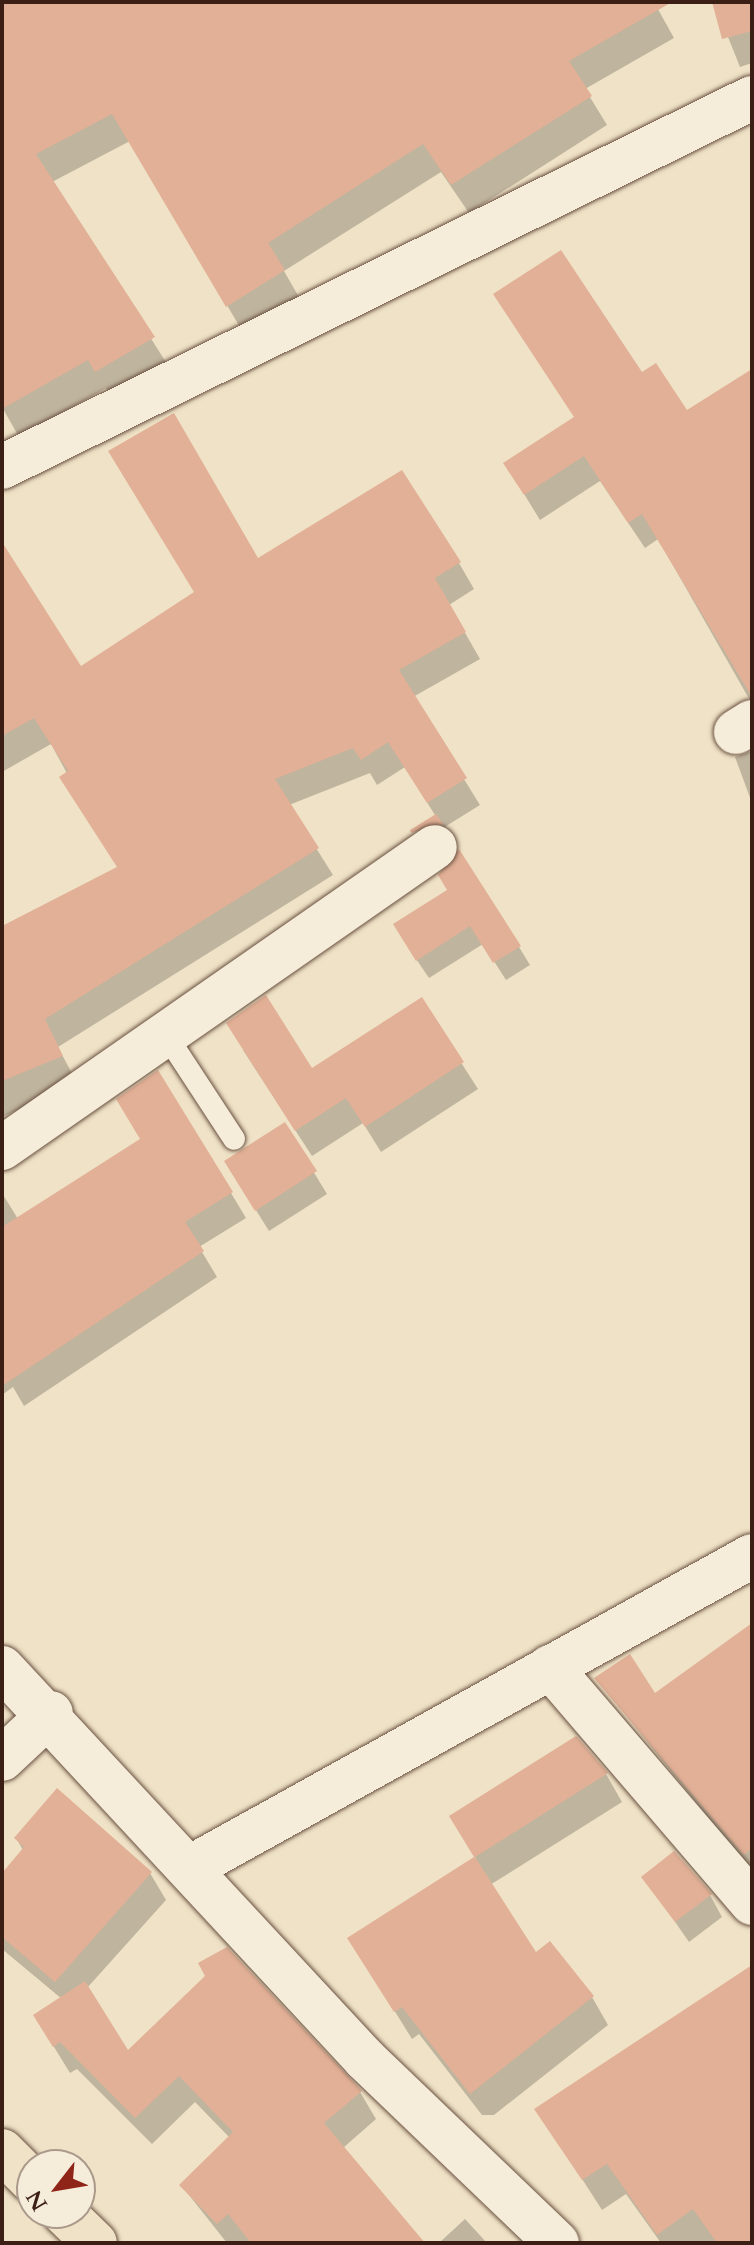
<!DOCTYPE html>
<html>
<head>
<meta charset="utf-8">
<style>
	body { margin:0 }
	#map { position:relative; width:754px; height:2245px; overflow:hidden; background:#efe2c6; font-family:Cardo,serif }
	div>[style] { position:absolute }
	.shadow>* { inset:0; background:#0003 }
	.building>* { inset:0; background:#e2b096 }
	.roads { filter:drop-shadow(0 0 2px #695040) drop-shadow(0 0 2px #695040) }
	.lane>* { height:22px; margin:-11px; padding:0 11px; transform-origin:11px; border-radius:11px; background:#f5ecda }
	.street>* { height:44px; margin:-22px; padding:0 22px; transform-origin:22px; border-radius:22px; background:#f5ecda }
	.primary>* { height:44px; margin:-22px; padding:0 22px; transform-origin:22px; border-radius:22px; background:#efe2c6 }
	span { translate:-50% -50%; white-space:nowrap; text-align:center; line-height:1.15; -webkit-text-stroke:8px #f5ecda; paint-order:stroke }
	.frame { position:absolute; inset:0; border:4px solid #3c1f14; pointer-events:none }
	.north { position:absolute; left:16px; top:2149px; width:80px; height:80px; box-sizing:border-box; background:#f5ecda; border:2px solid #ab9a8b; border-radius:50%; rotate:239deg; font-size:22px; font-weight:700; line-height:32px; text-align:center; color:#3c1f14 }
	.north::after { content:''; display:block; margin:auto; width:28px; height:36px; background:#8f2418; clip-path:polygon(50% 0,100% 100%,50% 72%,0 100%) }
</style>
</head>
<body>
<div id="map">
	<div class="shadow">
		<div style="clip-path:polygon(2px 2px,654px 2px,674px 38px,585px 89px,607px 125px,469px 213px,441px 172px,284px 271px,300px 299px,244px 334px,130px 141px,52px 182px,169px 367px,113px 399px,106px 388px,19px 437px,2px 407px)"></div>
		<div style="clip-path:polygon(714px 2px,752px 2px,752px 63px,740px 67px)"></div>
		<div style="clip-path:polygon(752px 372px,752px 704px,658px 539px,645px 548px,600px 481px,540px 520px,521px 489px,641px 375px,686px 413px)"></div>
		<div style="clip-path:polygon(257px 561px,459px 563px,474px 589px,449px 605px,480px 659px,413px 697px,480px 805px,443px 828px,405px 767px,377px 785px,370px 773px,289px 805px,333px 875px,58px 1047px,77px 1083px,2px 1117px,2px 928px,119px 869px,51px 744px,2px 772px,2px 575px,80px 669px)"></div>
		<div style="clip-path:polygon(752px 751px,752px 803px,735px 757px)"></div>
		<div style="clip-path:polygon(449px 891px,519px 947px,530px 965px,506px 980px,483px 944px,429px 978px,406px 944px)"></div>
		<div style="clip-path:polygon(421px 1000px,478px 1089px,381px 1152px,363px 1123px,312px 1156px,243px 1050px,312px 1071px)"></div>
		<div style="clip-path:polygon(285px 1125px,327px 1194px,269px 1231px,239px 1183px)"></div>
		<div style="clip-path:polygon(142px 1140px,231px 1193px,246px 1218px,199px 1247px,217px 1277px,24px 1406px,13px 1387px,2px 1395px,2px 1193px,18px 1219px)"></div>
		<div style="clip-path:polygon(752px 1626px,752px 1872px,596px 1678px,654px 1695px)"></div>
		<div style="clip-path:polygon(606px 1774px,622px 1802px,490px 1885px,535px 1955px,592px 1997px,608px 2025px,494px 2115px,482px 2115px,419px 2034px,412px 2039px,350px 1939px,476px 1858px,452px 1817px)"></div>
		<div style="clip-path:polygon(16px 1838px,150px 1873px,166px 1900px,87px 1988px,128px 2054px,360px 2092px,376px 2119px,343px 2148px,422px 2243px,227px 2243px,181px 2185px,230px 2138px,195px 2102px,152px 2144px,77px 2069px,70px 2073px,51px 2042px,62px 1999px,2px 1949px,2px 1877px,23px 1850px)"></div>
		<div style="clip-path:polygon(644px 1877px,710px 1895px,722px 1917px,689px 1942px)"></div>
		<div style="clip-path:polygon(752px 1987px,752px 2243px,661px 2243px,626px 2194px,602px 2210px,537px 2109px)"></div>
		<div style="clip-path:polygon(465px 2219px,487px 2243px,439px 2243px)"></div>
	</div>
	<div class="building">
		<div style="clip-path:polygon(2px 2px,672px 2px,569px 61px,592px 96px,451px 185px,423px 144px,268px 243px,285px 270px,226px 307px,112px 114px,36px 154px,155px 337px,95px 372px,88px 360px,2px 409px)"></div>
		<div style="clip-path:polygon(712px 2px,752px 2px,752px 31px,722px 39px)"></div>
		<div style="clip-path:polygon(561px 250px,642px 372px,656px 363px,687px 410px,752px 369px,752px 697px,642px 514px,628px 523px,584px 456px,524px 495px,503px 463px,574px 417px,493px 294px)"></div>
		<div style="clip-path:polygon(174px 413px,258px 558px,402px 470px,461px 562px,435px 578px,466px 632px,399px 670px,467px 778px,427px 803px,388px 742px,361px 760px,353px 748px,275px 779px,319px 848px,45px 1019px,63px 1056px,2px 1081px,2px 926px,117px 867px,59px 777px,68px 771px,34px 718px,2px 736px,2px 542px,81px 666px,194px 592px,108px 451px)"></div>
		<div style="clip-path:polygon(436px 814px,443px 824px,411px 833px,410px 830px)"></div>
		<div style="clip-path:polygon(459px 849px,521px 946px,493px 963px,470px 926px,416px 961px,393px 924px,447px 890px,438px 875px)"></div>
		<div style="clip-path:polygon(266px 995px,312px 1068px,422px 997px,464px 1062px,365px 1127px,346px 1098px,295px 1131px,226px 1023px)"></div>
		<div style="clip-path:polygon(158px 1070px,233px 1192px,185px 1222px,204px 1251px,2px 1386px,2px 1227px,140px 1139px,116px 1099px)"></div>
		<div style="clip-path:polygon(285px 1122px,317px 1171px,255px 1211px,224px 1161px)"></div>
		<div style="clip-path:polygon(752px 1623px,752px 1848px,744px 1855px,594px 1678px,630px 1654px,655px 1693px)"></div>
		<div style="clip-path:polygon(576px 1736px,608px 1773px,475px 1857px,536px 1952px,550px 1941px,594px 1996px,470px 2094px,402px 2007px,394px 2012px,347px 1938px,474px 1857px,449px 1816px)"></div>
		<div style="clip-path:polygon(57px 1788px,152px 1872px,55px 1982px,2px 1937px,2px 1873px,24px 1847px,14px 1838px)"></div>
		<div style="clip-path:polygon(674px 1851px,712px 1894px,675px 1922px,641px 1877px)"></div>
		<div style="clip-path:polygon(227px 1947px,362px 2091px,324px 2123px,425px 2243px,251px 2243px,228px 2214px,217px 2224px,179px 2185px,233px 2132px,179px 2076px,135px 2118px,60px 2042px,53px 2047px,33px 2015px,85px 1981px,128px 2050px,205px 1976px,198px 1963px)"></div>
		<div style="clip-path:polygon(752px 1965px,752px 2243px,717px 2243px,693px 2209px,657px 2235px,607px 2164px,582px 2180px,534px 2109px)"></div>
	</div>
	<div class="roads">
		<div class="lane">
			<div style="left:166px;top:1035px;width:124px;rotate:56.8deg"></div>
		</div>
		<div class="street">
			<div style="left:2px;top:467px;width:836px;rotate:-26.2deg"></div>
			<div style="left:736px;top:732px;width:19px;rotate:-32deg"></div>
			<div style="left:2px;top:1148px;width:527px;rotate:-34.81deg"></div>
			<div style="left:550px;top:1667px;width:311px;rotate:49.4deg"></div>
			<div style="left:2px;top:1668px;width:534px;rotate:47.13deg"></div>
			<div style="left:365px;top:2059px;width:266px;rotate:43.8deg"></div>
			<div style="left:2px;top:1759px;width:67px;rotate:-43.2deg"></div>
			<div style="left:193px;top:1866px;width:639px;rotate:-29.01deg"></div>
		</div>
		<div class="primary">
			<div style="left:2px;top:2151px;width:42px;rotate:45deg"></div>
			<div style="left:64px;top:2213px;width:43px;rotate:44.1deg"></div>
		</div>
	</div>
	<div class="frame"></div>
	<div class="north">N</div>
</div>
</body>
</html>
